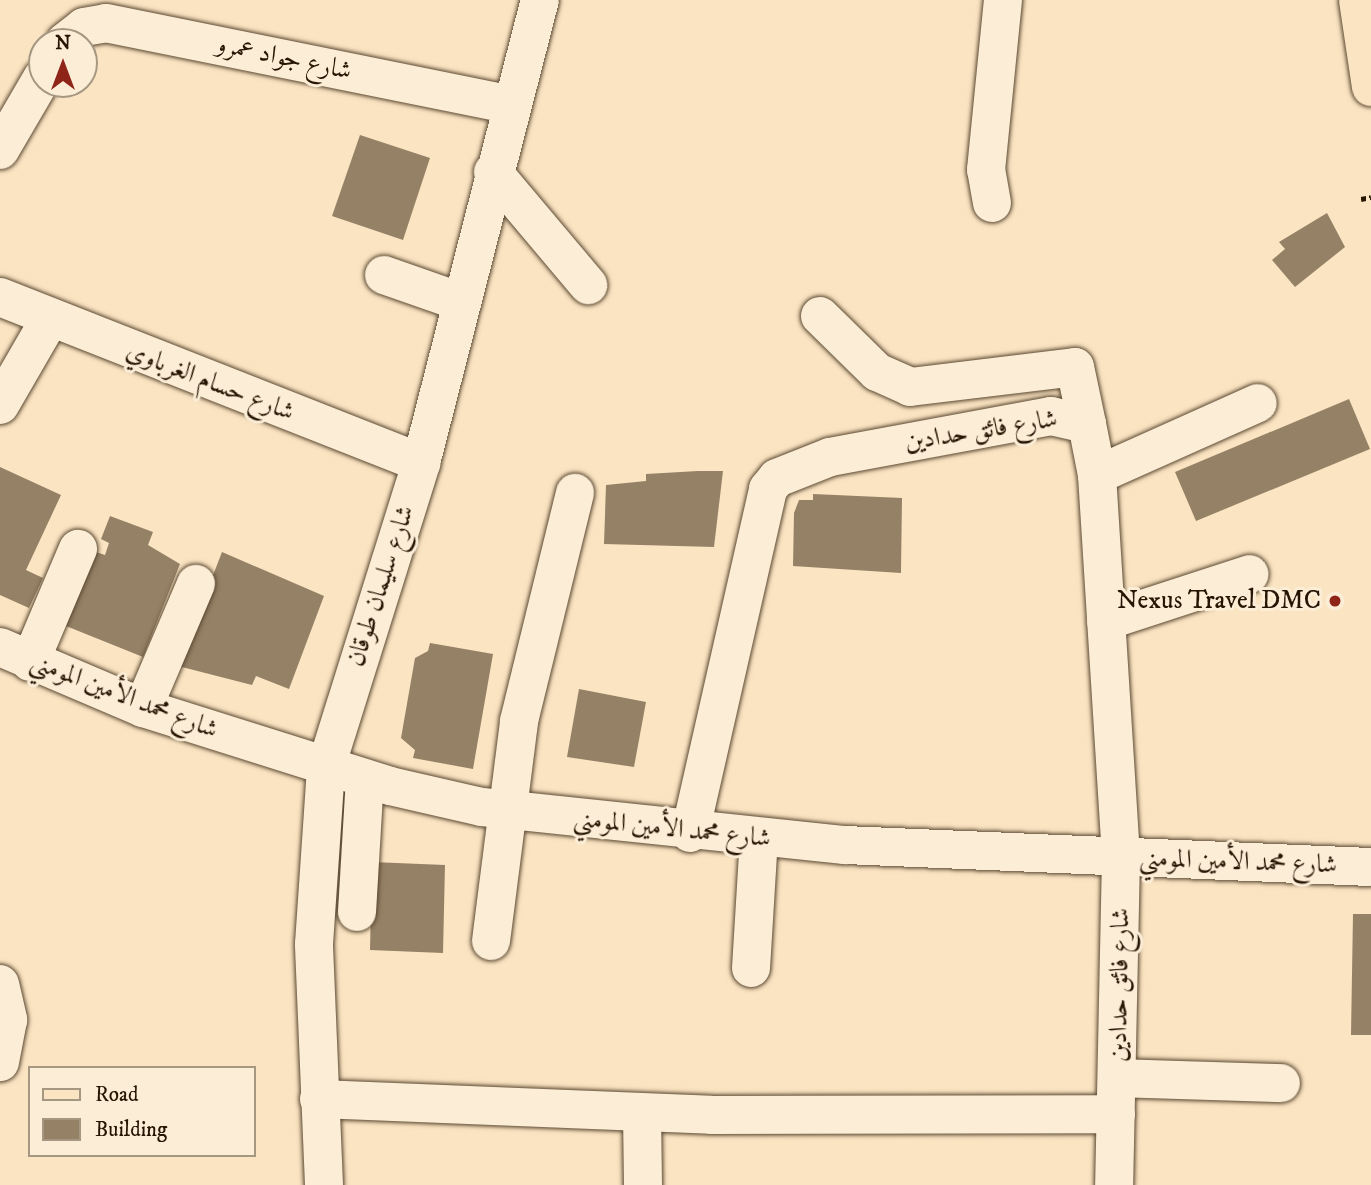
<!DOCTYPE html>
<html>
<head>
<meta charset="utf-8">
<style>
	body { margin:0 }
	#map { position:relative; width:1371px; height:1185px; overflow:hidden; background:#fbe4c2; font-family:"IM FELL DW Pica",Amiri,serif }
	div>[style] { position:absolute }
	.building>* { inset:0; background:#958166 }
	.path>* { height:4.5px; margin-top:-2.25px; transform-origin:0; background:repeating-linear-gradient(90deg,#261502 0 5px,transparent 0 8.5px) }
	.roads { filter:drop-shadow(0 0 2px #5b4932) drop-shadow(0 0 2px #5b4932) }
	.minor>* { height:38px; margin:-19px; padding:0 19px; transform-origin:19px; border-radius:19px; background:#fcedd7 }
	.major>* { height:38px; margin:-19px; padding:0 19px; transform-origin:19px; border-radius:19px; background:#fbe4c2 }
	.dots>* { width:19px; height:19px; translate:-50% -50%; box-sizing:border-box; border:4px solid #fcedd7; border-radius:50% }
	span { translate:-50% -50%; white-space:nowrap; text-align:center; line-height:1.15; -webkit-text-stroke:6px #fcedd7; paint-order:stroke }
	.street-label { font-size:26px; color:#261502 }
	.poi-label { font-size:26px; color:#261502 }
	.right { translate:-100% -50%; text-align:right }
	.legend { position:absolute; left:28px; top:1066px; width:228px; height:91px; box-sizing:border-box; background:#fcedd7; border:2px solid #a69782; margin:0; padding:9px 12px; list-style:none; font-size:21px; color:#261502 }
	.legend li { display:flex; align-items:center; gap:14px; height:35px }
	.legend b { width:35px; border:2px solid #a69782 }
	.north { position:absolute; left:28px; top:28px; width:70px; height:70px; box-sizing:border-box; background:#fcedd7; border:2px solid #a69782; border-radius:50%; rotate:0deg; font-size:19px; font-weight:700; line-height:28px; text-align:center; color:#261502 }
	.north::after { content:''; display:block; margin:auto; width:24px; height:32px; background:#8f2418; clip-path:polygon(50% 0,100% 100%,50% 72%,0 100%) }
</style>
</head>
<body>
<div id="map">
	<div class="building">
		<div style="clip-path:polygon(360px 135px,430px 158px,403px 240px,332px 216px)"></div>
		<div style="clip-path:polygon(1327px 213px,1345px 247px,1295px 287px,1272px 260px,1285px 249px,1279px 242px)"></div>
		<div style="clip-path:polygon(1349px 399px,1370px 449px,1196px 521px,1175px 472px)"></div>
		<div style="clip-path:polygon(0 467px,61px 495px,26px 570px,43px 578px,29px 608px,0 595px)"></div>
		<div style="clip-path:polygon(698px 471px,723px 471px,714px 547px,604px 544px,606px 485px,646px 481px,646px 474px)"></div>
		<div style="clip-path:polygon(813px 494px,902px 498px,901px 573px,793px 566px,794px 513px,799px 500px,813px 500px)"></div>
		<div style="clip-path:polygon(110px 516px,153px 532px,148px 545px,180px 564px,143px 657px,66px 626px,96px 552px,105px 555px,109px 543px,101px 539px)"></div>
		<div style="clip-path:polygon(222px 552px,324px 596px,289px 689px,256px 676px,252px 685px,178px 666px)"></div>
		<div style="clip-path:polygon(430px 643px,493px 654px,473px 769px,413px 758px,415px 750px,401px 738px,415px 658px,428px 651px)"></div>
		<div style="clip-path:polygon(579px 689px,646px 702px,634px 767px,567px 757px)"></div>
		<div style="clip-path:polygon(372px 862px,445px 865px,443px 953px,370px 950px)"></div>
		<div style="clip-path:polygon(1353px 914px,1371px 914px,1371px 1035px,1351px 1035px)"></div>
	</div>
	<div class="path">
		<div style="left:1361px;top:199px;width:10px;rotate:-11deg"></div>
	</div>
	<div class="roads">
		<div class="minor">
			<div style="left:65px;top:42px;width:24px;rotate:-38deg"></div>
			<div style="left:84px;top:27px;width:22px;rotate:-10deg"></div>
			<div style="left:106px;top:23px;width:410px;rotate:11.4deg"></div>
			<div style="left:0;top:150px;width:83px;rotate:-59.7deg"></div>
			<div style="left:493px;top:172px;width:148px;rotate:49.9deg"></div>
			<div style="left:992px;top:203px;width:34px;rotate:-100deg"></div>
			<div style="left:986px;top:170px;width:171px;rotate:-84.3deg"></div>
			<div style="left:384px;top:275px;width:82px;rotate:19.3deg"></div>
			<div style="left:0;top:297px;width:453px;rotate:21.5deg"></div>
			<div style="left:820px;top:316px;width:80px;rotate:44.5deg"></div>
			<div style="left:877px;top:372px;width:36px;rotate:24deg"></div>
			<div style="left:910px;top:387px;width:166px;rotate:-6.9deg"></div>
			<div style="left:1075px;top:367px;width:58px;rotate:78.1deg"></div>
			<div style="left:0;top:405px;width:98px;rotate:-60deg"></div>
			<div style="left:1097px;top:475px;width:176px;rotate:-24.1deg"></div>
			<div style="left:1106px;top:621px;width:151px;rotate:-18.1deg"></div>
			<div style="left:0;top:647px;width:155px;rotate:23.1deg"></div>
			<div style="left:143px;top:708px;width:259px;rotate:17.5deg"></div>
			<div style="left:390px;top:786px;width:94px;rotate:12.9deg"></div>
			<div style="left:482px;top:807px;width:365px;rotate:6deg"></div>
			<div style="left:845px;top:845px;width:526px;rotate:2.4deg"></div>
			<div style="left:30px;top:662px;width:123px;rotate:-67deg"></div>
			<div style="left:143px;top:708px;width:135px;rotate:-66.9deg"></div>
			<div style="left:690px;top:833px;width:353px;rotate:-77.2deg"></div>
			<div style="left:768px;top:489px;width:14px;rotate:-51deg"></div>
			<div style="left:777px;top:478px;width:57px;rotate:-21.6deg"></div>
			<div style="left:830px;top:457px;width:225px;rotate:-10.5deg"></div>
			<div style="left:1051px;top:416px;width:37px;rotate:13deg"></div>
			<div style="left:1087px;top:424px;width:52px;rotate:78.9deg"></div>
			<div style="left:1097px;top:475px;width:383px;rotate:86.4deg"></div>
			<div style="left:1121px;top:857px;width:328px;rotate:91.2deg"></div>
			<div style="left:357px;top:912px;width:133px;rotate:-86.6deg"></div>
			<div style="left:491px;top:941px;width:222px;rotate:-82.7deg"></div>
			<div style="left:519px;top:721px;width:235px;rotate:-76.2deg"></div>
			<div style="left:751px;top:968px;width:129px;rotate:-86.5deg"></div>
			<div style="left:0;top:984px;width:37px;rotate:77deg"></div>
			<div style="left:8px;top:1020px;width:43px;rotate:100.8deg"></div>
			<div style="left:1118px;top:1078px;width:163px;rotate:1.8deg"></div>
			<div style="left:319px;top:1099px;width:392px;rotate:2.3deg"></div>
			<div style="left:711px;top:1115px;width:405px;rotate:-0.1deg"></div>
			<div style="left:642px;top:1113px;width:72px;rotate:89.2deg"></div>
			<div style="left:324px;top:1185px;width:241px;rotate:-92.4deg"></div>
			<div style="left:314px;top:944px;width:177px;rotate:-86.1deg"></div>
			<div style="left:326px;top:767px;width:318px;rotate:-72.6deg"></div>
			<div style="left:421px;top:463px;width:478px;rotate:-75.6deg"></div>
		</div>
		<div class="major">
			<div style="left:1358px;top:0;width:88px;rotate:81.5deg"></div>
		</div>
	</div>
	<div class="dots">
		<div style="left:1335px;top:601px;background:#8f2418"></div>
	</div>
	<div class="street-label">
		<span style="left:284px;top:58px;rotate:12deg">شارع جواد عمرو</span>
		<span style="left:210px;top:382px;rotate:21deg">شارع حسام الغرباوي</span>
		<span style="left:981px;top:431px;rotate:-9deg">شارع فائق حدادين</span>
		<span style="left:381px;top:586px;rotate:-72deg">شارع سليمان طوقان</span>
		<span style="left:124px;top:696px;rotate:21deg">شارع محمد الأمين المومني</span>
		<span style="left:672px;top:829px;rotate:6deg">شارع محمد الأمين المومني</span>
		<span style="left:1238px;top:862px;rotate:2deg">شارع محمد الأمين المومني</span>
		<span style="left:1120px;top:985px;rotate:-89deg">شارع فائق حدادين</span>
	</div>
	<div class="poi-label">
		<span class="right" style="left:1321px;top:601px">Nexus Travel DMC</span>
	</div>
	<ul class="legend">
	<li><b style="height:9px;background:#fbe4c2"></b>Road</li>
	<li><b style="height:19px;background:#958166"></b>Building</li>
	</ul>
	<div class="north">N</div>
</div>
</body>
</html>
